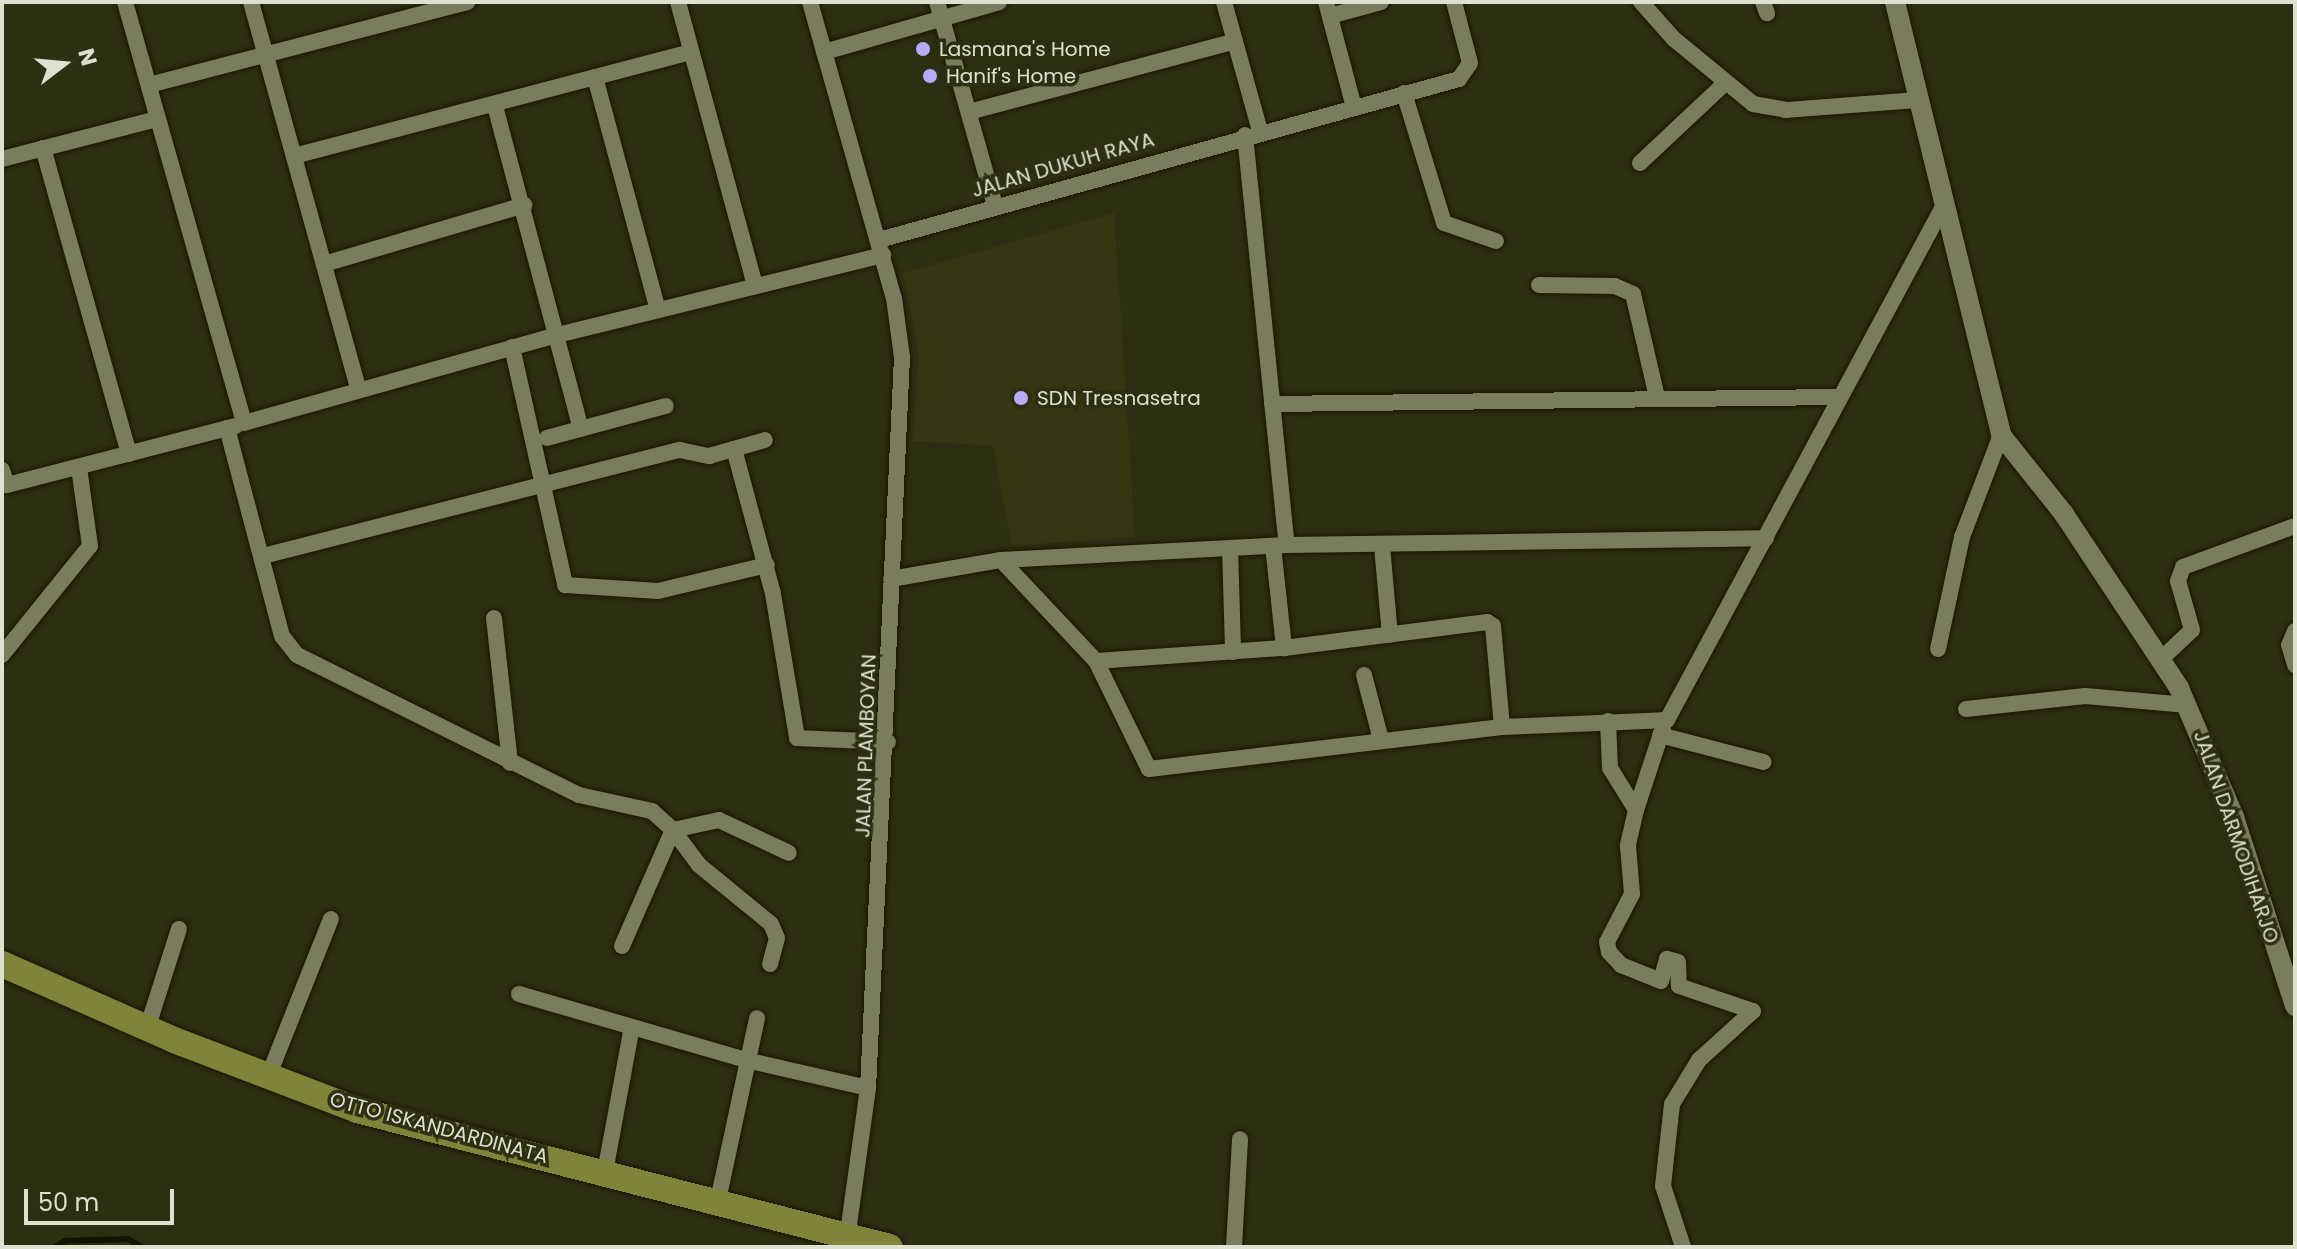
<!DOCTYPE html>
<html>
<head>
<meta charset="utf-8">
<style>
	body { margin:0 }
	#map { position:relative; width:2297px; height:1249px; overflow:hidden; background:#2d2f12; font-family:Poppins,sans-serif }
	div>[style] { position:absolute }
	.built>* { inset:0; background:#353713 }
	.stream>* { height:6px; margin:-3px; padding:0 3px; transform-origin:3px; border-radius:3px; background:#131400 }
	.roads { filter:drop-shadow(0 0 2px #161700) drop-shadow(0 0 2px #161700) }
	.minor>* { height:16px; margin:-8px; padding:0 8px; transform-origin:8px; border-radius:8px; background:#7a7d5d }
	.tertiary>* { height:20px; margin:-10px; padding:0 10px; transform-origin:10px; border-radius:10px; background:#7a7d5d }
	.primary>* { height:26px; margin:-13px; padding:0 13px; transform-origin:13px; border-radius:13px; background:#808438 }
	.dots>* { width:22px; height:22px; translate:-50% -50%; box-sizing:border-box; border:4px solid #2d2f12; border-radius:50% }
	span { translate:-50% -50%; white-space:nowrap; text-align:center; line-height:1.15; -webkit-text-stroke:7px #2d2f12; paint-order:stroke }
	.poi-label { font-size:20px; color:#dfe1d0 }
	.left { translate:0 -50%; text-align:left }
	.street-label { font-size:20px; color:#dfe1d0 }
	.frame { position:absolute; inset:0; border:4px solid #dfe1d0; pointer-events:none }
	.north { position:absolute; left:24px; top:24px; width:80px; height:80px; -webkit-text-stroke:6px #2d2f12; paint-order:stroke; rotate:74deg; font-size:22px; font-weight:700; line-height:32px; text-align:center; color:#dfe1d0 }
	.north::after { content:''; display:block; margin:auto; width:28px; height:36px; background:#dfe1d0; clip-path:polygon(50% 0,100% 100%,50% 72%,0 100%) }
	.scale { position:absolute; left:24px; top:1189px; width:150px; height:36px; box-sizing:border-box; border:4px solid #dfe1d0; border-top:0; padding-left:10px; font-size:24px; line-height:28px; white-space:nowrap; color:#dfe1d0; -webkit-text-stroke:6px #2d2f12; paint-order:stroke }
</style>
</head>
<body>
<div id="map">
	<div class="built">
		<div style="clip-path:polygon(1114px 213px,1135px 537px,1012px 546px,993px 446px,912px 441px,919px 355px,903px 273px)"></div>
	</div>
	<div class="stream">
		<div style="left:55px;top:1247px;width:12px;rotate:-31deg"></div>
		<div style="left:65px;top:1241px;width:63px;rotate:-1.8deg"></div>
		<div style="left:128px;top:1239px;width:16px;rotate:30deg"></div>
	</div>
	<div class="roads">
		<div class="minor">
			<div style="left:125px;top:2px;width:437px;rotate:74.2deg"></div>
			<div style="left:244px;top:423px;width:325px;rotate:-15.7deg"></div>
			<div style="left:557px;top:335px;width:336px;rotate:-13.8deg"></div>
			<div style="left:251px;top:2px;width:401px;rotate:74.5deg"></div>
			<div style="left:678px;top:2px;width:294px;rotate:74.8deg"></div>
			<div style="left:810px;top:2px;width:308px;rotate:74.2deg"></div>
			<div style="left:894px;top:298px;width:60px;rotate:82.3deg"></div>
			<div style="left:902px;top:357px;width:732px;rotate:92.66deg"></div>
			<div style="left:868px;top:1088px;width:152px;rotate:97.9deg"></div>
			<div style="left:937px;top:2px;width:211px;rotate:74.1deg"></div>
			<div style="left:1224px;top:2px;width:134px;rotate:74.4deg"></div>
			<div style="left:1326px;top:2px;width:109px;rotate:75.1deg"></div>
			<div style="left:1641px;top:2px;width:50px;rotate:48.3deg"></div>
			<div style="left:1674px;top:39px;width:102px;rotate:39.4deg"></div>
			<div style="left:1753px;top:104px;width:34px;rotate:10deg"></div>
			<div style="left:1786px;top:110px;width:130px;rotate:-4.4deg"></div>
			<div style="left:1763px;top:2px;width:12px;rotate:70deg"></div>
			<div style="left:1330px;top:16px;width:53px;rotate:-15.4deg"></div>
			<div style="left:824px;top:52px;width:182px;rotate:-15.9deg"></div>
			<div style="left:595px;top:77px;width:241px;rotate:74.9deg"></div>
			<div style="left:149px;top:85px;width:329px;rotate:-14.6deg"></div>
			<div style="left:1404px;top:93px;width:136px;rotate:72.9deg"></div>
			<div style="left:1444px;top:223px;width:55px;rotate:19.1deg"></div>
			<div style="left:495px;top:106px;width:334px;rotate:75.1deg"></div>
			<div style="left:969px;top:112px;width:275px;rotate:-14.9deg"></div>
			<div style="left:1245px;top:135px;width:412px;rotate:84.2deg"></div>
			<div style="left:43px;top:148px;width:318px;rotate:74.3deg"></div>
			<div style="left:294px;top:156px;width:409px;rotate:-14.7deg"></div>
			<div style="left:2px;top:159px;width:160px;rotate:-14.5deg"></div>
			<div style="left:1640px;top:163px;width:115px;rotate:-43.2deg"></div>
			<div style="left:879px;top:240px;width:602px;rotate:-15.51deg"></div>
			<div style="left:1459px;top:79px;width:19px;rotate:-55deg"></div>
			<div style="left:1470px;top:63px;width:63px;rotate:-104.7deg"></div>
			<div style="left:324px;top:264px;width:209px;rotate:-16.4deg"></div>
			<div style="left:1539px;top:285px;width:76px;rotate:0.8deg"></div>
			<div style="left:1615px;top:286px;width:20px;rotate:24deg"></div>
			<div style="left:1633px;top:294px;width:106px;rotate:76.9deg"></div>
			<div style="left:512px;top:347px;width:244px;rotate:77.4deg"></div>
			<div style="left:565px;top:585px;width:93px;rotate:3.7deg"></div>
			<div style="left:658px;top:591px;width:112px;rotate:-13.4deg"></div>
			<div style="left:1272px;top:404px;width:568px;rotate:-0.71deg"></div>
			<div style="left:227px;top:428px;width:215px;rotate:75.2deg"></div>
			<div style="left:282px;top:636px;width:24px;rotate:52deg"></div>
			<div style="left:297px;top:655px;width:315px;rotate:26.4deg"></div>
			<div style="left:579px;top:795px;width:75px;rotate:12.4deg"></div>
			<div style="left:652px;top:811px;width:28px;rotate:42deg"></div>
			<div style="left:673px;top:830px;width:47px;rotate:-12.3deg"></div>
			<div style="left:719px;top:820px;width:77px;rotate:25.2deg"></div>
			<div style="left:547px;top:438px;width:123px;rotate:-15.1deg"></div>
			<div style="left:734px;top:449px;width:150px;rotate:74.9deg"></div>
			<div style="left:773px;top:594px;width:146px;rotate:80.5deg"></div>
			<div style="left:797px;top:738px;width:91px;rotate:2.5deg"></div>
			<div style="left:2px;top:470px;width:16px;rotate:72deg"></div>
			<div style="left:7px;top:485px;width:236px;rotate:-14.5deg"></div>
			<div style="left:1273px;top:546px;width:103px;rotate:83.8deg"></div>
			<div style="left:1382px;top:546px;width:89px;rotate:84.9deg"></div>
			<div style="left:1230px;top:548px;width:104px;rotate:88.3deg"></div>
			<div style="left:263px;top:556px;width:430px;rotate:-14.3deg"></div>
			<div style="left:680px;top:450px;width:30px;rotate:12deg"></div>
			<div style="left:709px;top:456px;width:58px;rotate:-15.9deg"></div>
			<div style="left:1001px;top:560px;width:139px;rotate:46.8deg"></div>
			<div style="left:1096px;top:661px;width:120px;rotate:63.9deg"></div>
			<div style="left:1149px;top:769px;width:355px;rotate:-6.8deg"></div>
			<div style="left:1502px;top:727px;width:165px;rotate:-2.4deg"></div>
			<div style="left:1667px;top:720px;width:585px;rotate:-61.73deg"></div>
			<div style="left:891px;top:579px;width:112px;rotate:-9.8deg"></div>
			<div style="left:1001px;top:560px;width:286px;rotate:-3deg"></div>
			<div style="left:1287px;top:545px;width:479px;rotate:-0.8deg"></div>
			<div style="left:494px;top:618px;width:146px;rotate:83.7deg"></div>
			<div style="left:2295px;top:631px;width:15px;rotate:113deg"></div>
			<div style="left:2289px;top:645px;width:21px;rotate:73deg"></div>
			<div style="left:1938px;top:649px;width:115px;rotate:-77.9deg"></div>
			<div style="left:1962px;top:537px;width:109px;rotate:-69.1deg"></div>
			<div style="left:2px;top:655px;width:140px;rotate:-51.1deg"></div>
			<div style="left:90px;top:546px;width:79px;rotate:-98deg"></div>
			<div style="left:1096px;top:661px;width:188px;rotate:-4deg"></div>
			<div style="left:1284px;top:648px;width:205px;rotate:-7.3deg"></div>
			<div style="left:1487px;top:622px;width:7px;rotate:34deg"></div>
			<div style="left:1493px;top:626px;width:101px;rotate:84.9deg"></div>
			<div style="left:2159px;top:661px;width:45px;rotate:-43.2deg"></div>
			<div style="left:2192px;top:630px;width:51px;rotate:-105.9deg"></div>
			<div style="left:2178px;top:581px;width:15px;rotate:-70deg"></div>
			<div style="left:2183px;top:567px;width:119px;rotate:-20.1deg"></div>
			<div style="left:1364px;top:675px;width:67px;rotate:75.3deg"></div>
			<div style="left:1966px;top:709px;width:120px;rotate:-6.2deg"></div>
			<div style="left:2085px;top:696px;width:103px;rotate:5deg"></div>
			<div style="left:1608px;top:721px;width:47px;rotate:87.6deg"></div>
			<div style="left:1610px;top:768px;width:49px;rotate:58.2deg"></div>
			<div style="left:1636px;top:810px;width:37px;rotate:103deg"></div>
			<div style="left:1628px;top:846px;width:48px;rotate:85.2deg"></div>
			<div style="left:1632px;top:894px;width:54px;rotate:117.5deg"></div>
			<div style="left:1607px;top:942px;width:10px;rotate:79deg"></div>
			<div style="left:1609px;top:952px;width:18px;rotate:47deg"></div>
			<div style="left:1621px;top:965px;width:43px;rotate:21.8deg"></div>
			<div style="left:1661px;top:981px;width:23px;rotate:-75deg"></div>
			<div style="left:1667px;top:959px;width:11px;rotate:15deg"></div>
			<div style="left:1678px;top:962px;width:24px;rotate:88deg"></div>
			<div style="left:1679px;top:986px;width:78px;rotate:18.7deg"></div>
			<div style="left:1753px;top:1011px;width:73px;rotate:137.8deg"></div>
			<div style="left:1699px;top:1060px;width:52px;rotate:121.5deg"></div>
			<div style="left:1672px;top:1104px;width:82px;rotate:96.3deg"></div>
			<div style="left:1663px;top:1186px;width:64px;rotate:71.8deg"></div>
			<div style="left:1660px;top:735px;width:107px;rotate:14.6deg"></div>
			<div style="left:1636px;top:810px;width:86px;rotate:-71.8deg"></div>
			<div style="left:622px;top:946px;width:127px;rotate:-66.3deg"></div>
			<div style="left:673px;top:830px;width:44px;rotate:53.4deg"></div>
			<div style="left:699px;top:865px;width:93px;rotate:39.3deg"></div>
			<div style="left:771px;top:924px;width:15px;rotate:67deg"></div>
			<div style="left:777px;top:938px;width:27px;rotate:105deg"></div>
			<div style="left:519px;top:994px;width:236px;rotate:16.2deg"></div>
			<div style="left:746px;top:1060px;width:125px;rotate:12.9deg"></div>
			<div style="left:147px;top:1029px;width:105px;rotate:-72.3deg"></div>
			<div style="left:268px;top:1077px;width:170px;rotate:-68.3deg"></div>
			<div style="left:605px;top:1172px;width:147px;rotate:-79.5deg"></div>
			<div style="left:717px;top:1205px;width:191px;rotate:-77.9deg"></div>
			<div style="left:1234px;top:1247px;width:108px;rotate:-86.8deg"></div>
		</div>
		<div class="tertiary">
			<div style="left:1895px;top:2px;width:446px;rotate:76.2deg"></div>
			<div style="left:2001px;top:435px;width:101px;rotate:51.4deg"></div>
			<div style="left:2064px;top:514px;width:209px;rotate:56.5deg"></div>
			<div style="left:2179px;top:688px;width:140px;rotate:66.9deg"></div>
			<div style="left:2234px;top:817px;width:199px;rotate:72.1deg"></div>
		</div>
		<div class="primary">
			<div style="left:2px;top:964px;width:188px;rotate:23.8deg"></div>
			<div style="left:174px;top:1040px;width:196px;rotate:20.9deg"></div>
			<div style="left:357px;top:1110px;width:550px;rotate:14.42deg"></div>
		</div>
	</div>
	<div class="dots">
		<div style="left:923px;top:49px;background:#b8abf7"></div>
		<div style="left:930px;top:76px;background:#b8abf7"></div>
		<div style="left:1021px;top:398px;background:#b8abf7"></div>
	</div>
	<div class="poi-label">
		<span class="left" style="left:939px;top:49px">Lasmana's Home</span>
		<span class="left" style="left:946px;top:76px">Hanif's Home</span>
		<span class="left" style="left:1037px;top:398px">SDN Tresnasetra</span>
	</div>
	<div class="street-label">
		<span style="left:1063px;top:165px;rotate:-16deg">JALAN DUKUH RAYA</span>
		<span style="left:866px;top:746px;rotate:-88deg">JALAN PLAMBOYAN</span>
		<span style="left:2236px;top:837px;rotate:71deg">JALAN DARMODIHARJO</span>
		<span style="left:439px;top:1128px;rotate:15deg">OTTO ISKANDARDINATA</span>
	</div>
	<div class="frame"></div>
	<div class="north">N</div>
	<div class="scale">50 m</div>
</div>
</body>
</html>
